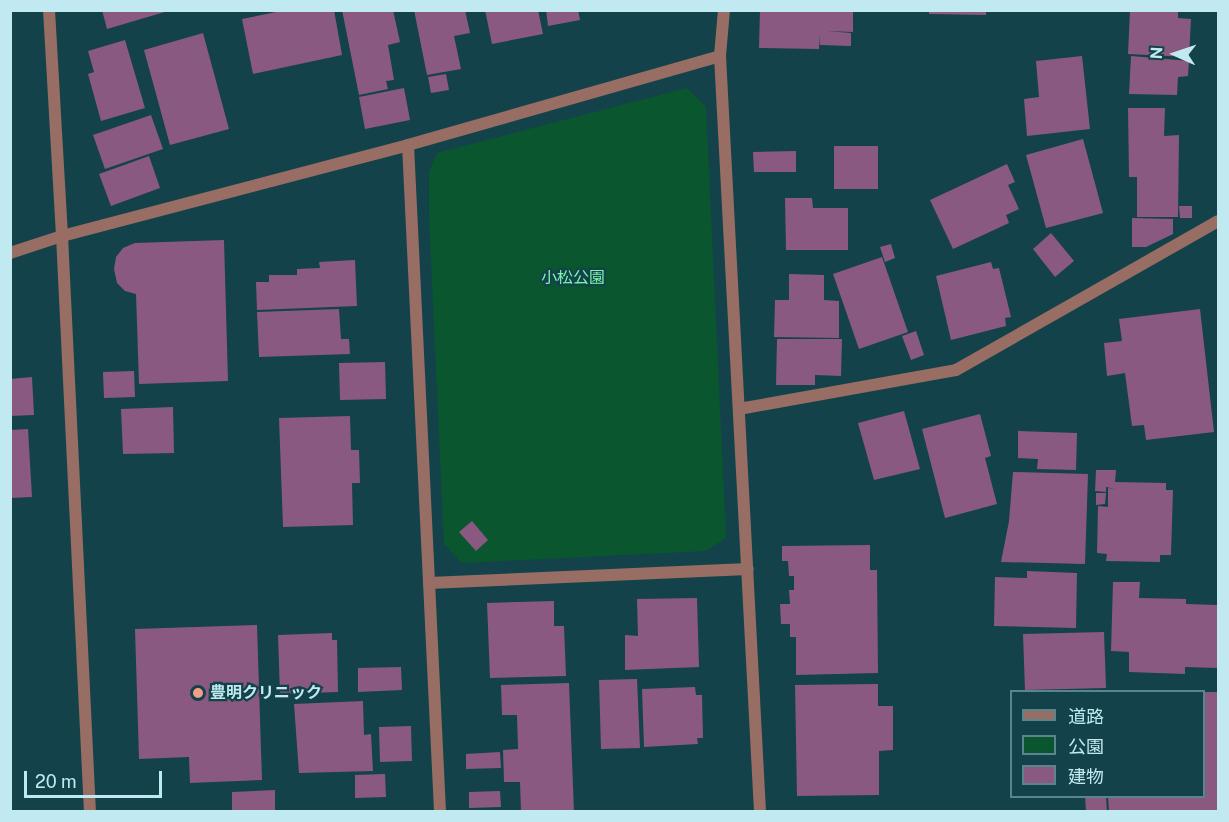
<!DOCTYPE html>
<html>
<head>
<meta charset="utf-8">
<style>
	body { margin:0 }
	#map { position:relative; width:1229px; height:822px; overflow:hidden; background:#13424b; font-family:"Public Sans","Noto Sans JP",sans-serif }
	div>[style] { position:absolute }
	.green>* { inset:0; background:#0a572f }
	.building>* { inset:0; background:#8a5981 }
	.minor>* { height:12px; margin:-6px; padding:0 6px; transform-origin:6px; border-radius:6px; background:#986d63 }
	.tertiary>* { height:12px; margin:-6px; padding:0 6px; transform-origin:6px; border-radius:6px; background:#986d63 }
	.dots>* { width:16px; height:16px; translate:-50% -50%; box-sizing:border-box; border:3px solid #13424b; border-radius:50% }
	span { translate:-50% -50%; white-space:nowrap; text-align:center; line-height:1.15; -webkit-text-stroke:4.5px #13424b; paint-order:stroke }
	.park-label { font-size:16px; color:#7cf7a8 }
	.poi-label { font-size:16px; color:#c1e9f2; font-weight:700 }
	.left { translate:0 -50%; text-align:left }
	.frame { position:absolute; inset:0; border:12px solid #c1e9f2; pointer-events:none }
	.legend { position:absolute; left:1010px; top:690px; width:195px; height:108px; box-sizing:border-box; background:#13424b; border:2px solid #59858e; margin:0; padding:8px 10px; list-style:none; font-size:18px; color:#c1e9f2 }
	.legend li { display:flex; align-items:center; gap:12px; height:30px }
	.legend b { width:30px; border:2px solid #59858e }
	.north { position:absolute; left:1145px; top:24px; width:60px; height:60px; -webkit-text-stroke:4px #13424b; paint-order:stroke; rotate:273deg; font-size:16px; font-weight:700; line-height:24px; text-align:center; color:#c1e9f2 }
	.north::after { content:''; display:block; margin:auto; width:21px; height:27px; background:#c1e9f2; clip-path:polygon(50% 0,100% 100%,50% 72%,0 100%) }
	.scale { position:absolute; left:24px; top:771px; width:138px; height:27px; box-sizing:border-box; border:3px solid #c1e9f2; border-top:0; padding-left:8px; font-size:18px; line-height:21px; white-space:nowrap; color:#c1e9f2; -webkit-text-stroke:4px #13424b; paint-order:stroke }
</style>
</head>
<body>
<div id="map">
	<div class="green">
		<div style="clip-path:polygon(687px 88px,706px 107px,726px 538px,705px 551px,462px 563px,444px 544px,429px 216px,429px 172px,437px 153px)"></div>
	</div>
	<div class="building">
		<div style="clip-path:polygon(102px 10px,168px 10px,168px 11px,107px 29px)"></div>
		<div style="clip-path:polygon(286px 10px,334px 10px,342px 55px,253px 74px,242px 19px)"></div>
		<div style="clip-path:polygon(342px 10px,393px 10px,400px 42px,388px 45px,394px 80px,386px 81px,388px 89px,359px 95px)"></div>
		<div style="clip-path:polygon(414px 10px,465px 10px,470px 33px,454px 36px,461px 69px,427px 75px)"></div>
		<div style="clip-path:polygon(485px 10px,538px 10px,543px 34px,492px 44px)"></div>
		<div style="clip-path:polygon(546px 10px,578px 10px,580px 20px,548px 26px)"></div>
		<div style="clip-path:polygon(760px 10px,853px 10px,853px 32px,827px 31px,851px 33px,851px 46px,820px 45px,820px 35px,819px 49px,759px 48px)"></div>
		<div style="clip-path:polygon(929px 10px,986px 10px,986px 15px,929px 14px)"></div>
		<div style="clip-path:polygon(1130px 10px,1178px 10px,1178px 18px,1191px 19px,1189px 57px,1128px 54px)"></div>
		<div style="clip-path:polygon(203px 33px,229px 129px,170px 145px,144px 50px)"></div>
		<div style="clip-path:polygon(125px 40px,145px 108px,101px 121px,88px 74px,94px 72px,88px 51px)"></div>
		<div style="clip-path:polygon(1082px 56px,1090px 129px,1027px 136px,1024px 99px,1039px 97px,1036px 61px)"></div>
		<div style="clip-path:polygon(1131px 56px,1189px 61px,1188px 76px,1178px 77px,1177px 95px,1129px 94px)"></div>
		<div style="clip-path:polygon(446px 74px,449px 90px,431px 93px,428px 77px)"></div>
		<div style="clip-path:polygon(404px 88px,410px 120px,365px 129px,359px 97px)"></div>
		<div style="clip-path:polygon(1128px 108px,1165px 108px,1164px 136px,1179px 135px,1178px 217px,1137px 217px,1137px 177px,1129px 177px)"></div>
		<div style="clip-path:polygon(151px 115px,163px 149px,105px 169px,93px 135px)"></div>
		<div style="clip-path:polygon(1083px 139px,1103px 213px,1046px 228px,1026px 155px)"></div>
		<div style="clip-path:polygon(834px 146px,878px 146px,878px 189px,834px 189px)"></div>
		<div style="clip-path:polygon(796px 151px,796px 172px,754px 172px,753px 152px)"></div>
		<div style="clip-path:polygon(149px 156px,160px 188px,111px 206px,99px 174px)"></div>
		<div style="clip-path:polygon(1007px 164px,1015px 182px,1008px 185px,1019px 209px,1006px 215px,1009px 223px,953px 249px,930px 200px)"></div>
		<div style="clip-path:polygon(785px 198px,812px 198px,813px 208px,848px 208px,848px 250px,786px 250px)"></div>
		<div style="clip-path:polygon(1179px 206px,1192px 206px,1192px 218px,1180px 218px)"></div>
		<div style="clip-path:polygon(1132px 218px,1173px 219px,1173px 234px,1146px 247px,1132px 247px)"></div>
		<div style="clip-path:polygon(1051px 233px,1074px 261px,1055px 277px,1033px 249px)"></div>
		<div style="clip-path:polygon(224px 240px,228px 381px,139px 384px,136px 294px,125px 291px,117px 283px,114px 269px,116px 257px,123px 248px,135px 243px)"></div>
		<div style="clip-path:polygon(891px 244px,895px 258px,885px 262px,880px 247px)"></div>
		<div style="clip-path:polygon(882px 257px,908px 332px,859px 349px,833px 274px)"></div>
		<div style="clip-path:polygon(355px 260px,357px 306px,257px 310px,256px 282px,269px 282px,269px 275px,297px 275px,297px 269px,320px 268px,319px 262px)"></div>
		<div style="clip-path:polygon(991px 262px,993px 269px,999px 268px,1011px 317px,1005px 318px,1006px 326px,951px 340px,936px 276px)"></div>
		<div style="clip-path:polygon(789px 274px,824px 275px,824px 300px,839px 301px,839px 338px,774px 337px,775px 300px,789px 300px)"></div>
		<div style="clip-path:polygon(339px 309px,341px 339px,349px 339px,350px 354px,259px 357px,257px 312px)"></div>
		<div style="clip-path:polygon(1200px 309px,1214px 432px,1146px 440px,1144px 425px,1132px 426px,1125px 373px,1107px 376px,1104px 343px,1122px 341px,1119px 319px)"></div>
		<div style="clip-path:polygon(916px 331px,924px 355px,911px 360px,902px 336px)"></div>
		<div style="clip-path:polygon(777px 339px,842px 339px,841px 376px,815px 375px,815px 385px,776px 385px)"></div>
		<div style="clip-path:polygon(385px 362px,386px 399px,340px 400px,339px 363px)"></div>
		<div style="clip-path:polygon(134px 371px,135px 397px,104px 398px,103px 372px)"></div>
		<div style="clip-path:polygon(32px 377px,34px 415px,10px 416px,10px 379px)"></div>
		<div style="clip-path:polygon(173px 407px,174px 453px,123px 454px,121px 409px)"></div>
		<div style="clip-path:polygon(904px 411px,920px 469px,874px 480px,858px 423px)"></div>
		<div style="clip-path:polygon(980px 414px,991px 456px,985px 458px,997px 504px,945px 518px,922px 429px)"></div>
		<div style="clip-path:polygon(350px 416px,351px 450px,359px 450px,360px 483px,352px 483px,353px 525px,283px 527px,279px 418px)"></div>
		<div style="clip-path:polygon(28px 429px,32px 497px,10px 498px,10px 430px)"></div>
		<div style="clip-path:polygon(1018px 431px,1077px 433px,1076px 470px,1037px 469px,1038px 459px,1018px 458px)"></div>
		<div style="clip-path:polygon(1096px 470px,1116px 470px,1115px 482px,1166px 483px,1166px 490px,1173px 490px,1171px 555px,1160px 555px,1160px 562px,1106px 561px,1107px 554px,1097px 553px,1098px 506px,1108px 507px,1108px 488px,1115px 489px,1106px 487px,1106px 492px,1095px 491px)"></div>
		<div style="clip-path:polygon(1013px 472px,1088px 474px,1085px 564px,1001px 562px,1009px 521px)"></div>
		<div style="clip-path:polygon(1096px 493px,1106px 493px,1105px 504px,1096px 505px)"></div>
		<div style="clip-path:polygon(472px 521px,488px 540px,476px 551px,459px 532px)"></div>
		<div style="clip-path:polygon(870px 545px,870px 570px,877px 570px,878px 673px,796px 675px,796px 637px,790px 637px,790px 624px,781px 624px,780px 604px,790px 604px,789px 590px,794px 590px,794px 576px,789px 576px,788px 561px,782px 561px,782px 546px)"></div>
		<div style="clip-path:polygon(1027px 571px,1077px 573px,1076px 628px,994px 626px,995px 577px,1027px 578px)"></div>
		<div style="clip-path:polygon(1113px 582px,1140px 582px,1139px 598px,1186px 599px,1186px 604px,1218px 605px,1218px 668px,1185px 667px,1185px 674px,1129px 672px,1129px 652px,1111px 651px)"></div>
		<div style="clip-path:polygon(697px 598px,699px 667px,625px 670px,625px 635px,638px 636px,637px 599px)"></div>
		<div style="clip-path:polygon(554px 601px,554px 626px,564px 626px,566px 676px,490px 678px,487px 603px)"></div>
		<div style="clip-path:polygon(257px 625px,262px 780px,190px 783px,189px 757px,139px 759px,135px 629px)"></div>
		<div style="clip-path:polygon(1104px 632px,1106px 688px,1025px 690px,1023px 634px)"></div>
		<div style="clip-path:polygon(332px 633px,332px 640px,337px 640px,338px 692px,280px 694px,278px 635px)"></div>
		<div style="clip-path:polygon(401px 667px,402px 690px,358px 692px,358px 668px)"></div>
		<div style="clip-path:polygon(637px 679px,640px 748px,601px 749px,599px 680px)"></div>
		<div style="clip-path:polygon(569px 683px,574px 812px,521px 812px,520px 782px,504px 782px,503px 750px,518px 749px,517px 715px,502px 715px,501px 685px)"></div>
		<div style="clip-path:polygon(878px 684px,878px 706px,893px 706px,893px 750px,879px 751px,879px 795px,797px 796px,795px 685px)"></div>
		<div style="clip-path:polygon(695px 687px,696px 695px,702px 695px,703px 738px,697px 738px,698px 744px,644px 747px,642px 689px)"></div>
		<div style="clip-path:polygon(1204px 692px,1218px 692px,1218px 812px,1109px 812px,1108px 796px,1204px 796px)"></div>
		<div style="clip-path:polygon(363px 701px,364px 735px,371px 734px,373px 771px,299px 773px,294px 704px)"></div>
		<div style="clip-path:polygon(411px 726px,412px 761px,380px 762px,379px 727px)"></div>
		<div style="clip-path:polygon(500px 752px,501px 768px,466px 769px,466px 754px)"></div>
		<div style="clip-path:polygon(385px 774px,386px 797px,355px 798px,355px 775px)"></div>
		<div style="clip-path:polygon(275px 790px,275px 812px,232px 812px,232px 792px)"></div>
		<div style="clip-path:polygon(500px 791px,501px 807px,469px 808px,469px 792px)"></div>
		<div style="clip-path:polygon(1085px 796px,1106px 796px,1107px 812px,1086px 812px)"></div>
	</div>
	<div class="minor">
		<div style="left:49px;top:10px;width:226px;rotate:86.7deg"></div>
		<div style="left:724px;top:10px;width:46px;rotate:95deg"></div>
		<div style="left:720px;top:56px;width:757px;rotate:86.97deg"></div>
		<div style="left:408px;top:145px;width:668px;rotate:87.25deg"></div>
		<div style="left:10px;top:253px;width:55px;rotate:-18.1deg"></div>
		<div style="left:62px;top:236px;width:358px;rotate:-14.7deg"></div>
		<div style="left:408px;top:145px;width:324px;rotate:-15.9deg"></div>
		<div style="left:739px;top:409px;width:220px;rotate:-10.2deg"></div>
		<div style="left:956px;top:370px;width:301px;rotate:-29.6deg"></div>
		<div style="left:429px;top:583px;width:319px;rotate:-2.5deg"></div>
	</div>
	<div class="tertiary">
		<div style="left:62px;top:236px;width:577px;rotate:87.22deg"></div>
	</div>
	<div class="dots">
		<div style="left:198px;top:693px;background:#f49e8a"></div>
	</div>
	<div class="park-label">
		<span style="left:573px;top:278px">小松公園</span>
	</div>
	<div class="poi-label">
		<span class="left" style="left:210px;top:693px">豊明クリニック</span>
	</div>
	<div class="frame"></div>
	<ul class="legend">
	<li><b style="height:8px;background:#986d63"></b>道路</li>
	<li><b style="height:16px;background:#0a572f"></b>公園</li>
	<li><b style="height:16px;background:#8a5981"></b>建物</li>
	</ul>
	<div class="north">N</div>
	<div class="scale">20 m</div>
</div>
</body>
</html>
